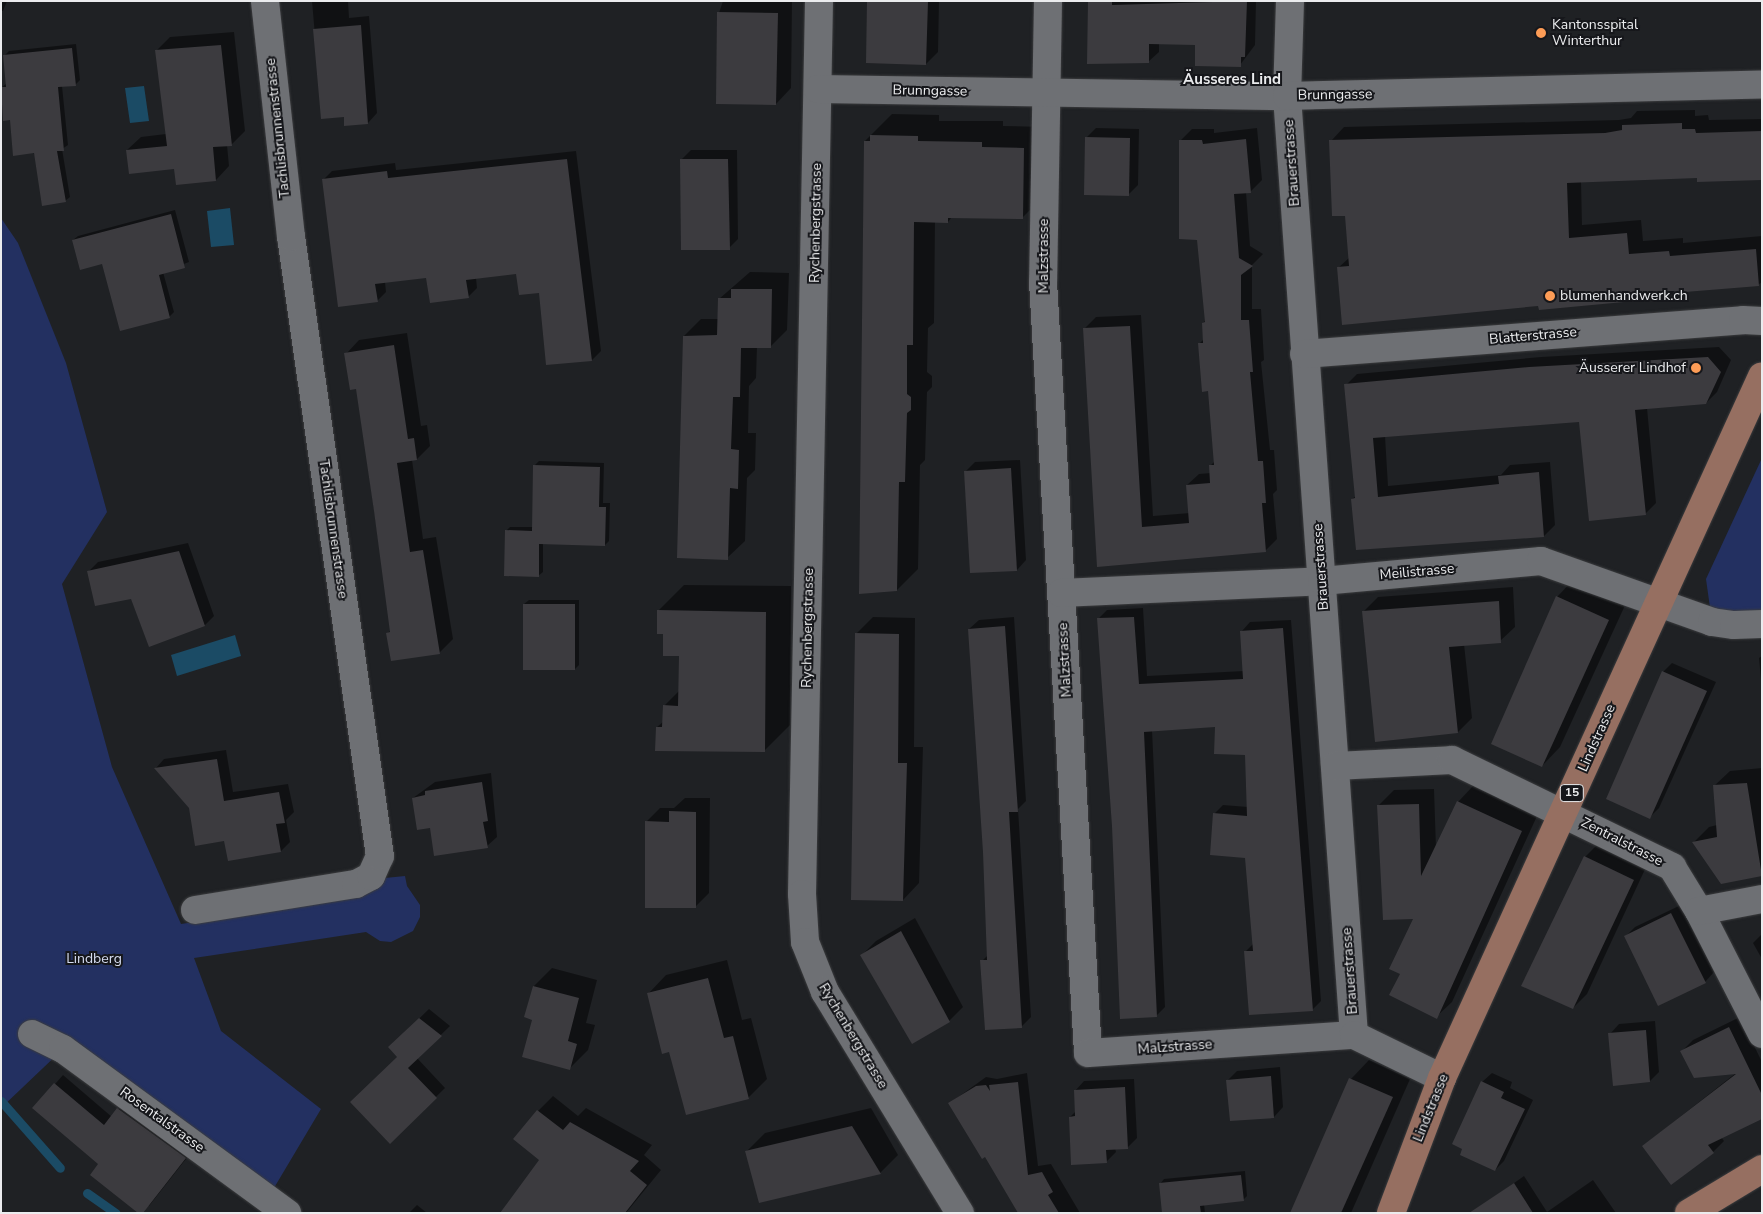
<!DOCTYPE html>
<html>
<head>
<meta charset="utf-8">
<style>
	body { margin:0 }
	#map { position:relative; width:1763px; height:1214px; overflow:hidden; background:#1f2124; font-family:"Nunito Sans",sans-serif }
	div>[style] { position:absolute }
	.green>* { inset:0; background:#233061 }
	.water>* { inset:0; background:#1b4b65 }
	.shadow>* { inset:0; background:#0007 }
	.stream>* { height:9px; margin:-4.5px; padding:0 4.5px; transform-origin:4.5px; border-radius:4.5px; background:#1b4b65 }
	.building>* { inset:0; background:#3c3b3f }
	.roads { filter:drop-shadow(0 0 1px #3b3c3e) drop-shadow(0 0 1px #3b3c3e) }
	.minor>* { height:28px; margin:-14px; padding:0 14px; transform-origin:14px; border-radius:14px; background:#6e7074 }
	.major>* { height:28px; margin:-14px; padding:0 14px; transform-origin:14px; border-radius:14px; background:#966f61 }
	.dots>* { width:14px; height:14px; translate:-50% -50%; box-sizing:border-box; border:2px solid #16171b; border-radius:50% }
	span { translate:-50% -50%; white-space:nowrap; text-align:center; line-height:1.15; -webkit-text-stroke:4px #16171b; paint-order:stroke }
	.shield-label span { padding:1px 4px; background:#16171b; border:1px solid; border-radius:4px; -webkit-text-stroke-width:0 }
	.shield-label { font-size:12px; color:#ebecee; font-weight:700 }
	.poi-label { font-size:14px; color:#ebecee }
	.left { translate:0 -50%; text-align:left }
	.right { translate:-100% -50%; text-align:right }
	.street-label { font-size:14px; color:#ebecee }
	.park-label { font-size:14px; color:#d5dcf0 }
	.neighbourhood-label { font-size:15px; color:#ebecee; font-weight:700 }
	.frame { position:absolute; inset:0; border:2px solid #ebecee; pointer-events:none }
</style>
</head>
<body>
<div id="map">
	<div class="green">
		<div style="clip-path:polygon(1px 218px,18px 243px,66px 363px,107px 512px,62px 584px,112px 767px,181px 924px,359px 897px,374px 890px,385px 878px,405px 876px,407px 886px,420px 905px,420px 917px,413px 931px,391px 942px,380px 941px,366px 932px,194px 958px,221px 1031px,321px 1109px,268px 1198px,63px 1049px,1px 1108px)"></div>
		<div style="clip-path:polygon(1762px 458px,1762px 624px,1712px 622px,1706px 579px)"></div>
	</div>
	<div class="water">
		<div style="clip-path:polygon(144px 86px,149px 121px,130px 123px,125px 88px)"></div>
		<div style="clip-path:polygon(230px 208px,234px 245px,211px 247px,207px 211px)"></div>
		<div style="clip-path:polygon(235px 635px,241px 656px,177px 676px,171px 655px)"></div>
	</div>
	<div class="shadow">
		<div style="clip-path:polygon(1px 1px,7px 1px,3px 11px,1px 11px)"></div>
		<div style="clip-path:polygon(312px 1px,348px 1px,349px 18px,369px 16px,377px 113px,368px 123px,345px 116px,322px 118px)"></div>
		<div style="clip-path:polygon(723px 1px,792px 1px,791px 88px,776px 104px,719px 13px)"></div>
		<div style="clip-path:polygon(868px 1px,939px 1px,938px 52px,926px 64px)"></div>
		<div style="clip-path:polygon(1089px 1px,1256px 1px,1255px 45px,1240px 65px,1196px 44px,1159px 43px,1159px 52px,1148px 62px)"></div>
		<div style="clip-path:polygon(234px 32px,245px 131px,232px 144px,227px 145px,229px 166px,216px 180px,127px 150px,141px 137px,166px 134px,156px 51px,170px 37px)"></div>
		<div style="clip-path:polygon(76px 44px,80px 80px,75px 85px,62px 86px,68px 145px,62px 149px,70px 197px,65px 201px,11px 119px,1px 88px,7px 83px,4px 56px,9px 51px)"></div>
		<div style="clip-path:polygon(1695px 110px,1695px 116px,1708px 115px,1709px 120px,1762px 119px,1762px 179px,1698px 177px,1581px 181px,1582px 225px,1641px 220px,1643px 241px,1683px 238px,1683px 243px,1762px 236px,1762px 282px,1758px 285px,1628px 296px,1623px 300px,1539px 304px,1338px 268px,1350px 257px,1346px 215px,1331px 141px,1344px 127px,1619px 120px,1631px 118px,1637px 111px)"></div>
		<div style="clip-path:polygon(892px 114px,939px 115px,939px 121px,1003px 121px,1003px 126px,1044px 127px,1043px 197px,1022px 218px,952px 217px,948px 222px,935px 221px,934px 323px,928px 328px,927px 372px,932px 376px,932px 387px,927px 392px,925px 460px,920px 465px,918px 569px,897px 590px,865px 141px)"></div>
		<div style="clip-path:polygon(1096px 128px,1139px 129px,1138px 185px,1128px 195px,1086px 138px)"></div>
		<div style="clip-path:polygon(1257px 128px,1262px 180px,1251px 191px,1246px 192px,1250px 246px,1263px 254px,1252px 265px,1252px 309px,1261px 309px,1264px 360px,1261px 362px,1270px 450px,1274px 450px,1277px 490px,1273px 494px,1277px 539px,1265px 551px,1098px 566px,1084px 329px,1096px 317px,1141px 315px,1153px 516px,1190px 513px,1187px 485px,1199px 474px,1211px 473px,1210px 466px,1215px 461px,1209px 390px,1200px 343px,1204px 339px,1203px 323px,1206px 320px,1199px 239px,1180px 141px,1192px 129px,1214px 129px,1214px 133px)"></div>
		<div style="clip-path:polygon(691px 150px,737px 150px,738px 239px,729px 248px,681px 160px)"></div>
		<div style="clip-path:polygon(576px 151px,601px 351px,592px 360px,540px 291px,517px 272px,476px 278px,477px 288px,468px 297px,427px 276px,385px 282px,386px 292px,377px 301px,323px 180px,332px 171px,395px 163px,396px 170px)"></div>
		<div style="clip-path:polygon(175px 210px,189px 262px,163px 272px,174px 312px,169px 317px,73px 240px,78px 236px)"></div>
		<div style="clip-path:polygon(750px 272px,789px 273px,787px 330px,770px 347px,757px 347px,756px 378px,749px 386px,748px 433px,756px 433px,755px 470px,747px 478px,745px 541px,727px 558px,684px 336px,701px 319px,718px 319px,719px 299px)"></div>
		<div style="clip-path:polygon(407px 333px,421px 426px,427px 425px,430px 446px,417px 459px,412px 460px,423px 539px,436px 537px,453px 639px,439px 653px,388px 633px,391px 630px,357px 387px,346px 354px,359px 340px)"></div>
		<div style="clip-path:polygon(1719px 347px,1731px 360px,1717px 392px,1706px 403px,1647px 408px,1656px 503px,1645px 514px,1580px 421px,1385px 436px,1388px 486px,1501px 475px,1510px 465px,1550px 462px,1555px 525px,1544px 536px,1352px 499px,1356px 496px,1346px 385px,1357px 374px,1541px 357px)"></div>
		<div style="clip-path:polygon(1020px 460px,1026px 560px,1017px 570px,965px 472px,975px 462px)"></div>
		<div style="clip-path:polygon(539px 461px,604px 463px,603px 503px,610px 503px,609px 541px,605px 545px,543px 543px,543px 572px,538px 576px,506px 531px,510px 527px,533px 527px,535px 465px)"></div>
		<div style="clip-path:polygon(188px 543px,214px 616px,205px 625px,149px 645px,132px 597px,88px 572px,98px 562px)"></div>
		<div style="clip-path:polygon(1575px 578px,1627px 601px,1560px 747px,1542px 766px,1557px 597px)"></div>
		<div style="clip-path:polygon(684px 585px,791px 586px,790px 725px,764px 751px,657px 727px,664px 721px,664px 706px,680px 690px,680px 655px,664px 633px,658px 611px)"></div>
		<div style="clip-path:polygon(1513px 587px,1515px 627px,1500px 641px,1464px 644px,1472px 718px,1458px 732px,1376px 741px,1364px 611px,1378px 597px)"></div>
		<div style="clip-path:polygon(529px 600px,579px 600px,579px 665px,575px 669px,524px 604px)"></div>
		<div style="clip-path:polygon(1143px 608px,1147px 676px,1244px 671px,1242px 631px,1250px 622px,1291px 620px,1321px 1001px,1312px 1010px,1245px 952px,1254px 943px,1246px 857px,1214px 814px,1223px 805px,1248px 807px,1247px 754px,1216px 726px,1152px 730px,1165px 1007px,1156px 1016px,1113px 826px,1098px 619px,1107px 610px)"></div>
		<div style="clip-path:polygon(873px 617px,915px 618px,914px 747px,923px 747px,919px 883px,903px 900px,856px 634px)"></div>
		<div style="clip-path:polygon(1014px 617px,1026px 801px,1018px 809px,1031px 1017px,1022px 1026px,982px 961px,988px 955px,984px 852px,969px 629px,979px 620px)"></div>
		<div style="clip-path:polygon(1762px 656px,1762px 689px,1759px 658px)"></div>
		<div style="clip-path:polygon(1672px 663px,1716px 682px,1659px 808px,1650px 817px,1663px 672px)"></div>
		<div style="clip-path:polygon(226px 750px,233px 792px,288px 784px,294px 812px,286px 820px,290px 842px,281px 851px,225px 840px,156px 768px,164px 759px)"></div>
		<div style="clip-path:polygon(1762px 768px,1762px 875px,1694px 842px,1709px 827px,1717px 825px,1714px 786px,1730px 771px)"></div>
		<div style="clip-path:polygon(491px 773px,497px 837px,487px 846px,431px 827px,413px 798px,435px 782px)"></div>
		<div style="clip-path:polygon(1473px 786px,1537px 816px,1452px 1002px,1436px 1017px,1415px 918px,1378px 806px,1394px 790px,1434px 789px,1436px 848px,1458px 802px)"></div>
		<div style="clip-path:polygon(685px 798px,710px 798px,709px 893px,695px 907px,646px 822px,660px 808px,674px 808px)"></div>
		<div style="clip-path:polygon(1599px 843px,1647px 865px,1587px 994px,1573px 1008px,1522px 985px,1585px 857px)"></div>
		<div style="clip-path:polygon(1681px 905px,1714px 972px,1705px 982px,1625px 937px,1635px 927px)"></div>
		<div style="clip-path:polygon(915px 918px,963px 1007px,949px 1021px,862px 955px,876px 941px)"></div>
		<div style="clip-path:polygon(1762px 934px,1762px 959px,1753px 943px)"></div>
		<div style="clip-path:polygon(727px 960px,742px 1020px,751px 1018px,767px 1079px,748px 1098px,670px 1050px,648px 994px,666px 975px)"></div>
		<div style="clip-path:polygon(552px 968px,597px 980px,586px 1023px,595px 1025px,588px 1050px,569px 1069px,533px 1019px,534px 986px)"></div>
		<div style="clip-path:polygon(429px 1009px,450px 1026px,417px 1058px,445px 1088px,390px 1142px,399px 1038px)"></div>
		<div style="clip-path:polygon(1740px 1017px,1762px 1062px,1762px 1118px,1721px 1137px,1724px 1141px,1713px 1152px,1643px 1146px,1736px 1073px,1682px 1051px,1693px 1040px)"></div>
		<div style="clip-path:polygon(1655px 1021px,1659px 1072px,1650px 1081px,1610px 1034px,1619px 1024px)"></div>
		<div style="clip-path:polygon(1369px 1060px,1410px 1079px,1351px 1213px,1291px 1213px,1351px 1079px)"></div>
		<div style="clip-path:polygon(1280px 1067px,1283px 1107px,1274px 1117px,1228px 1080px,1237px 1071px)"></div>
		<div style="clip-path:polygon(1027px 1073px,1038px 1166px,1051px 1164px,1080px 1213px,1019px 1213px,986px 1155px,950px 1103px,986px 1077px,997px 1079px)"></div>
		<div style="clip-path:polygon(1492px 1073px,1512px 1082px,1510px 1088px,1533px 1100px,1504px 1161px,1495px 1170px,1464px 1149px,1482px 1082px)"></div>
		<div style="clip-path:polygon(63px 1075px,112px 1117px,126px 1101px,193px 1150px,149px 1206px,34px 1108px)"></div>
		<div style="clip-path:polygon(1134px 1079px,1137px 1138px,1128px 1147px,1115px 1148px,1116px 1152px,1106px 1162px,1070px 1117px,1076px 1111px,1075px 1091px,1084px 1081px)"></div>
		<div style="clip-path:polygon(553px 1096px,578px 1116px,586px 1108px,652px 1145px,644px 1155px,661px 1170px,626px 1213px,607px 1213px,541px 1160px,538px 1111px)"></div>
		<div style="clip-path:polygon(871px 1108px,898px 1155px,880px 1173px,747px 1151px,765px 1133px)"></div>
		<div style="clip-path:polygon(1245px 1171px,1247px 1196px,1243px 1200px,1204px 1204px,1205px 1213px,1187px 1213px,1160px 1184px,1164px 1179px)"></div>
		<div style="clip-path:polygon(1524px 1176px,1547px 1212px,1593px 1180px,1616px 1213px,1492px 1213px,1486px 1203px)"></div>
		<div style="clip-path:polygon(417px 1205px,427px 1213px,409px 1213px)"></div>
	</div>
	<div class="stream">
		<div style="left:1px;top:1101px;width:89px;rotate:48.6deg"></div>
		<div style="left:87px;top:1193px;width:35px;rotate:35deg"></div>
	</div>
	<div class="building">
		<div style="clip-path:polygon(867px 1px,928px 1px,926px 65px,866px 63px)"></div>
		<div style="clip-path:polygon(1088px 1px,1112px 1px,1112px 5px,1247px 1px,1245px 57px,1241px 57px,1241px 67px,1195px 66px,1195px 45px,1149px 44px,1149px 63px,1087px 64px)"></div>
		<div style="clip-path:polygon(717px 12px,778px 13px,776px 105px,716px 104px)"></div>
		<div style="clip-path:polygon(361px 25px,368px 124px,344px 126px,344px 117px,321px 119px,313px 29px)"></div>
		<div style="clip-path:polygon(221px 45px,232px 146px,213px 147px,216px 181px,176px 185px,174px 169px,129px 174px,126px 150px,167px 146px,155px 50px)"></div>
		<div style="clip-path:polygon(72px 48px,76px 86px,58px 87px,64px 151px,57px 151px,66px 202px,42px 206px,34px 153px,13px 156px,10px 120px,3px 121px,1px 87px,6px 87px,3px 55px)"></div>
		<div style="clip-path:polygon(1682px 123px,1682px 129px,1695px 129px,1696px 133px,1762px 131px,1762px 180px,1697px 182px,1697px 178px,1567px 183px,1569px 238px,1627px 233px,1629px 254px,1669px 251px,1670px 256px,1756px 249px,1759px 286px,1623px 297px,1624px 302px,1539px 310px,1538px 306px,1342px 325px,1337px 267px,1349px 266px,1345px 216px,1332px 216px,1329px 140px,1605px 133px,1622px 130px,1622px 125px)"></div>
		<div style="clip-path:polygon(870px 135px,918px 136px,918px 141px,982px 142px,982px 147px,1024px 148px,1023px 219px,948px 218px,948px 223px,914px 222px,913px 345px,907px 345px,907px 394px,911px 397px,911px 410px,907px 413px,905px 482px,899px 482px,897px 591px,859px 594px,864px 141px,870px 141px)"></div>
		<div style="clip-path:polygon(1085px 137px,1130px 138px,1129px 196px,1084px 195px)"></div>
		<div style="clip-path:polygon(1246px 139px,1251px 193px,1234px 194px,1239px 258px,1253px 266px,1241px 275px,1241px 320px,1249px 320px,1253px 372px,1250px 372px,1258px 461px,1263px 461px,1266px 503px,1262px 503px,1266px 552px,1097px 567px,1083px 328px,1130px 326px,1142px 527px,1189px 523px,1186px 485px,1210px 483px,1209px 465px,1214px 465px,1208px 391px,1202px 392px,1198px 343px,1203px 343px,1202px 323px,1205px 322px,1197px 240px,1179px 239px,1179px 140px,1202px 140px,1203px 144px)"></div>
		<div style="clip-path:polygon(567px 159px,592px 361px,546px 365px,539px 293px,519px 295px,516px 274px,466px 280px,469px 298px,430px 303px,426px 278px,375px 284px,378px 302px,338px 307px,322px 179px,387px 171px,388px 178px)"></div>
		<div style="clip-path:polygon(680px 159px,728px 159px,730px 250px,681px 250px)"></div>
		<div style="clip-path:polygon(171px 214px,185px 268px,159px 275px,170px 318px,120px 331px,102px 264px,80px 270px,72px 240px)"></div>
		<div style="clip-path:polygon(731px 289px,772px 289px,771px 348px,741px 348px,740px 397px,733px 397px,731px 449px,739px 450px,738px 489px,730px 488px,728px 560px,677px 558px,683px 336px,717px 335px,718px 298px,731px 298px)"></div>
		<div style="clip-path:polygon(394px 345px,408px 439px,414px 438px,417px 460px,397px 463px,410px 552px,423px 550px,440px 654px,391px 661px,386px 633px,390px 632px,374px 511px,356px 389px,350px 390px,344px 353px)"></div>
		<div style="clip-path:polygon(1708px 357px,1721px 372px,1706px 404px,1635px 410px,1646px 515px,1589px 521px,1579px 422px,1373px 438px,1378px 497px,1499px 484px,1498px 476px,1539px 472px,1544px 537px,1356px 550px,1351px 499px,1355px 498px,1344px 384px,1529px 367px)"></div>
		<div style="clip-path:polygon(533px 465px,600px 467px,599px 507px,606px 507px,605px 546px,539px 544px,539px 577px,504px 576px,505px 530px,532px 531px)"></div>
		<div style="clip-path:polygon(1011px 468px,1017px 571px,970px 573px,964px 471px)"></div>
		<div style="clip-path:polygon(179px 551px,205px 626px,149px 647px,131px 599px,95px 606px,87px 571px)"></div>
		<div style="clip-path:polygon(1556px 596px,1609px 620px,1542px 767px,1491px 744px)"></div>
		<div style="clip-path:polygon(1499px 601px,1501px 643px,1449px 647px,1458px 733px,1375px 742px,1362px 611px)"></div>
		<div style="clip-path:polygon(523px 604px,575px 604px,575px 670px,523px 670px)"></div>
		<div style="clip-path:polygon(657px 610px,766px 612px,765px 752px,655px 751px,656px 727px,662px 727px,663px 705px,678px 706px,679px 656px,663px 656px,663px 634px,657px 634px)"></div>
		<div style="clip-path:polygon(1134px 617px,1139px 684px,1243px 679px,1240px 631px,1283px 628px,1313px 1011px,1249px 1015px,1244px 951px,1253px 951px,1245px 858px,1210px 855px,1213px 813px,1247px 816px,1245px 755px,1214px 754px,1215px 727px,1144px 732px,1157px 1017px,1120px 1019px,1112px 826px,1097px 618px)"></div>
		<div style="clip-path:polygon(1005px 626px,1018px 812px,1009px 812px,1022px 1028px,985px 1030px,980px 960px,987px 960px,983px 852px,968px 629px)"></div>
		<div style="clip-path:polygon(855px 633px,899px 634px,898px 763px,907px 763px,903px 901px,851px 900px)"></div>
		<div style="clip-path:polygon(1662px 671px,1707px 691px,1650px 819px,1606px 799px)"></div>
		<div style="clip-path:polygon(217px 759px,224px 801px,279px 792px,285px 823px,276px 824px,281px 852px,228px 861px,224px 841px,195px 846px,189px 808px,154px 768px)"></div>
		<div style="clip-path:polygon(482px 782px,488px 821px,483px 822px,488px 848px,434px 856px,430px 828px,417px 830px,412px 798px,425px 795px,425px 791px)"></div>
		<div style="clip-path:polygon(1747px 783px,1762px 876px,1721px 884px,1692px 842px,1717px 837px,1713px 785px)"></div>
		<div style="clip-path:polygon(1457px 801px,1522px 831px,1437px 1019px,1389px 995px,1400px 974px,1389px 969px,1413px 919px,1383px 920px,1377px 805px,1419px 804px,1421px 876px)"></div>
		<div style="clip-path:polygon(669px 811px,696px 812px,696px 908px,645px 908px,645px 821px,669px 822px)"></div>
		<div style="clip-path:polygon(1584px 856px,1634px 880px,1573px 1009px,1521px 986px)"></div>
		<div style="clip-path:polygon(1671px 913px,1706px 983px,1658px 1006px,1624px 936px)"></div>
		<div style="clip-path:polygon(901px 931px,950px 1022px,912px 1044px,860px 955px)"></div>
		<div style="clip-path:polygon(708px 978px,724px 1038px,733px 1036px,749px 1099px,686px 1115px,669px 1052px,662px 1054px,647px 993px)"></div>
		<div style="clip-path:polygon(533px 986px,579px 998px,568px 1041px,577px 1044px,570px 1070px,522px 1057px,532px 1020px,524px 1017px)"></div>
		<div style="clip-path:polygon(419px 1018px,442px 1036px,408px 1068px,437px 1098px,390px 1144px,350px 1102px,397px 1057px,388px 1047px)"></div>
		<div style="clip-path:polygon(1729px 1027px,1762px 1095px,1762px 1119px,1708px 1145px,1714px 1153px,1671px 1185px,1642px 1146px,1736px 1074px,1694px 1078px,1680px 1051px)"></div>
		<div style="clip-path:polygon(1646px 1030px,1650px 1082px,1613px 1086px,1608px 1033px)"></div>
		<div style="clip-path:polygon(1271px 1076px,1274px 1118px,1230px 1121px,1226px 1080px)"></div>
		<div style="clip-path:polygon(1349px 1078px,1393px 1097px,1341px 1213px,1290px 1213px)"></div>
		<div style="clip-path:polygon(1481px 1081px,1504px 1092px,1501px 1098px,1525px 1109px,1495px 1171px,1460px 1155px,1462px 1149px,1452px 1144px)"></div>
		<div style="clip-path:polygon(1018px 1082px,1028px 1175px,1042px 1172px,1053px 1192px,1048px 1195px,1059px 1213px,1018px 1213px,985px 1157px,982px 1159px,948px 1103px,976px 1086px,986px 1085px,990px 1091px,989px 1085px)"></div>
		<div style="clip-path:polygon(54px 1083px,104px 1125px,117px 1108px,186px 1158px,143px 1213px,138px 1213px,90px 1175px,98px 1164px,32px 1108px)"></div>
		<div style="clip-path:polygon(1125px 1087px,1128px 1149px,1106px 1150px,1107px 1163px,1071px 1165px,1069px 1117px,1075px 1116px,1074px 1090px)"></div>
		<div style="clip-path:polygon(537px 1110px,563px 1130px,570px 1122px,639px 1161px,630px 1171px,647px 1185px,625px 1213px,500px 1213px,539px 1160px,513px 1139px)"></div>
		<div style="clip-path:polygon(852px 1126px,881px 1174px,759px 1203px,745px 1151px)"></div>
		<div style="clip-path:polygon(1241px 1175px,1244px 1201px,1200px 1206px,1201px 1213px,1162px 1213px,1159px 1183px)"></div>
		<div style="clip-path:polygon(1514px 1183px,1533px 1213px,1469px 1213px)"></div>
	</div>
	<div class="roads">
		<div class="minor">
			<div style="left:819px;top:1px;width:893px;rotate:91.09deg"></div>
			<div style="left:802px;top:894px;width:48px;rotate:86.4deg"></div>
			<div style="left:805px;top:942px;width:54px;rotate:68.2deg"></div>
			<div style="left:825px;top:992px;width:259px;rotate:58.6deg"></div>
			<div style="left:1048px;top:1px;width:281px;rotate:91deg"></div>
			<div style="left:1043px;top:282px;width:772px;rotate:86.66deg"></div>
			<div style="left:1088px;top:1053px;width:267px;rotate:-3.9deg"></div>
			<div style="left:1290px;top:1px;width:95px;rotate:91.8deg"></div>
			<div style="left:1287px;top:96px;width:941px;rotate:85.92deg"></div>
			<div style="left:1354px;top:1035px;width:98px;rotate:26deg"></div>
			<div style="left:818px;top:89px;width:469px;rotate:0.9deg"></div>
			<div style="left:1287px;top:96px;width:475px;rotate:-1.4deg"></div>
			<div style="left:1304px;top:354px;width:440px;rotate:-4.4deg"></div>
			<div style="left:1743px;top:320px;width:19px;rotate:3deg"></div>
			<div style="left:1061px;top:593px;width:261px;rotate:-2.6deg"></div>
			<div style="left:1322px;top:581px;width:220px;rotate:-5.2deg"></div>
			<div style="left:1541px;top:561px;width:182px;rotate:19.6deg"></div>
			<div style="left:1712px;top:622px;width:22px;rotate:8deg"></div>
			<div style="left:1734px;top:625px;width:28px;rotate:-2deg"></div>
			<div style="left:1335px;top:766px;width:117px;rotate:-2.9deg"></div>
			<div style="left:1452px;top:760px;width:245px;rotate:25.9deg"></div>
			<div style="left:1672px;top:867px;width:52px;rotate:58.5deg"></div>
			<div style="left:1699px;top:911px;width:138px;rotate:62.9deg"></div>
			<div style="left:195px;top:910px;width:163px;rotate:-9.2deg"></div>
			<div style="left:356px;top:884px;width:17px;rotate:-28deg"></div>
			<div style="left:371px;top:876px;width:22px;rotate:-66deg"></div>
			<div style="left:380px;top:856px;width:625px;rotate:-98.18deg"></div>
			<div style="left:291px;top:237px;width:237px;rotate:-96.3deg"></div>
			<div style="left:1699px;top:911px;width:64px;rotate:-10.8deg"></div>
			<div style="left:32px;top:1034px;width:34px;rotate:26deg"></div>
			<div style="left:63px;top:1049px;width:278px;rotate:36.2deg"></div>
		</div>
		<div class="major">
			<div style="left:1391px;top:1213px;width:144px;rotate:-69.3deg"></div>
			<div style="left:1442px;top:1078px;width:771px;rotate:-65.49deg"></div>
			<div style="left:1689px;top:1213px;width:85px;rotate:-31.1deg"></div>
		</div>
	</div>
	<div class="dots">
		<div style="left:1541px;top:33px;background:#fd9c56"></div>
		<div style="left:1550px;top:296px;background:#fd9c56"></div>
		<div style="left:1696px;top:368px;background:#fd9c56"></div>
	</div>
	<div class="shield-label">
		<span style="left:1572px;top:793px">15</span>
	</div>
	<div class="poi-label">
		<span class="left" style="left:1552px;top:33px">Kantonsspital<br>Winterthur</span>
		<span class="left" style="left:1560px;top:296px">blumenhandwerk.ch</span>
		<span class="right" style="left:1686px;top:368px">Äusserer Lindhof</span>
	</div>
	<div class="street-label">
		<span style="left:930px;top:91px;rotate:1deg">Brunngasse</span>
		<span style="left:1335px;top:95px;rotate:-1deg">Brunngasse</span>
		<span style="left:278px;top:128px;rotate:-96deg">Tachlisbrunnenstrasse</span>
		<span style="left:1292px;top:163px;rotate:-94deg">Brauerstrasse</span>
		<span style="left:816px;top:223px;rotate:-89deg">Rychenbergstrasse</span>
		<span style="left:1044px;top:256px;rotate:-90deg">Malzstrasse</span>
		<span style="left:1533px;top:336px;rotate:-5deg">Blatterstrasse</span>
		<span style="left:333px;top:529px;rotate:82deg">Tachlisbrunnenstrasse</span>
		<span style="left:1321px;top:567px;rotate:-94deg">Brauerstrasse</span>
		<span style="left:1417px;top:572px;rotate:-5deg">Meilistrasse</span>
		<span style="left:808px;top:628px;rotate:-89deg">Rychenbergstrasse</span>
		<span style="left:1065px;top:660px;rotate:-93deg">Malzstrasse</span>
		<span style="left:1597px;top:738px;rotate:-66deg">Lindstrasse</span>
		<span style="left:1622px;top:842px;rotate:27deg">Zentralstrasse</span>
		<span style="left:1350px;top:971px;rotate:-94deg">Brauerstrasse</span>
		<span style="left:853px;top:1036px;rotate:59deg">Rychenbergstrasse</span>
		<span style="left:1175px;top:1047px;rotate:-4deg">Malzstrasse</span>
		<span style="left:1431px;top:1108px;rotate:-68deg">Lindstrasse</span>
		<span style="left:162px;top:1120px;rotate:36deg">Rosentalstrasse</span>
	</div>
	<div class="park-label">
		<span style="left:94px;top:959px">Lindberg</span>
	</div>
	<div class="neighbourhood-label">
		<span style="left:1232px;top:80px">Äusseres Lind</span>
	</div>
	<div class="frame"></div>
</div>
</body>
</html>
